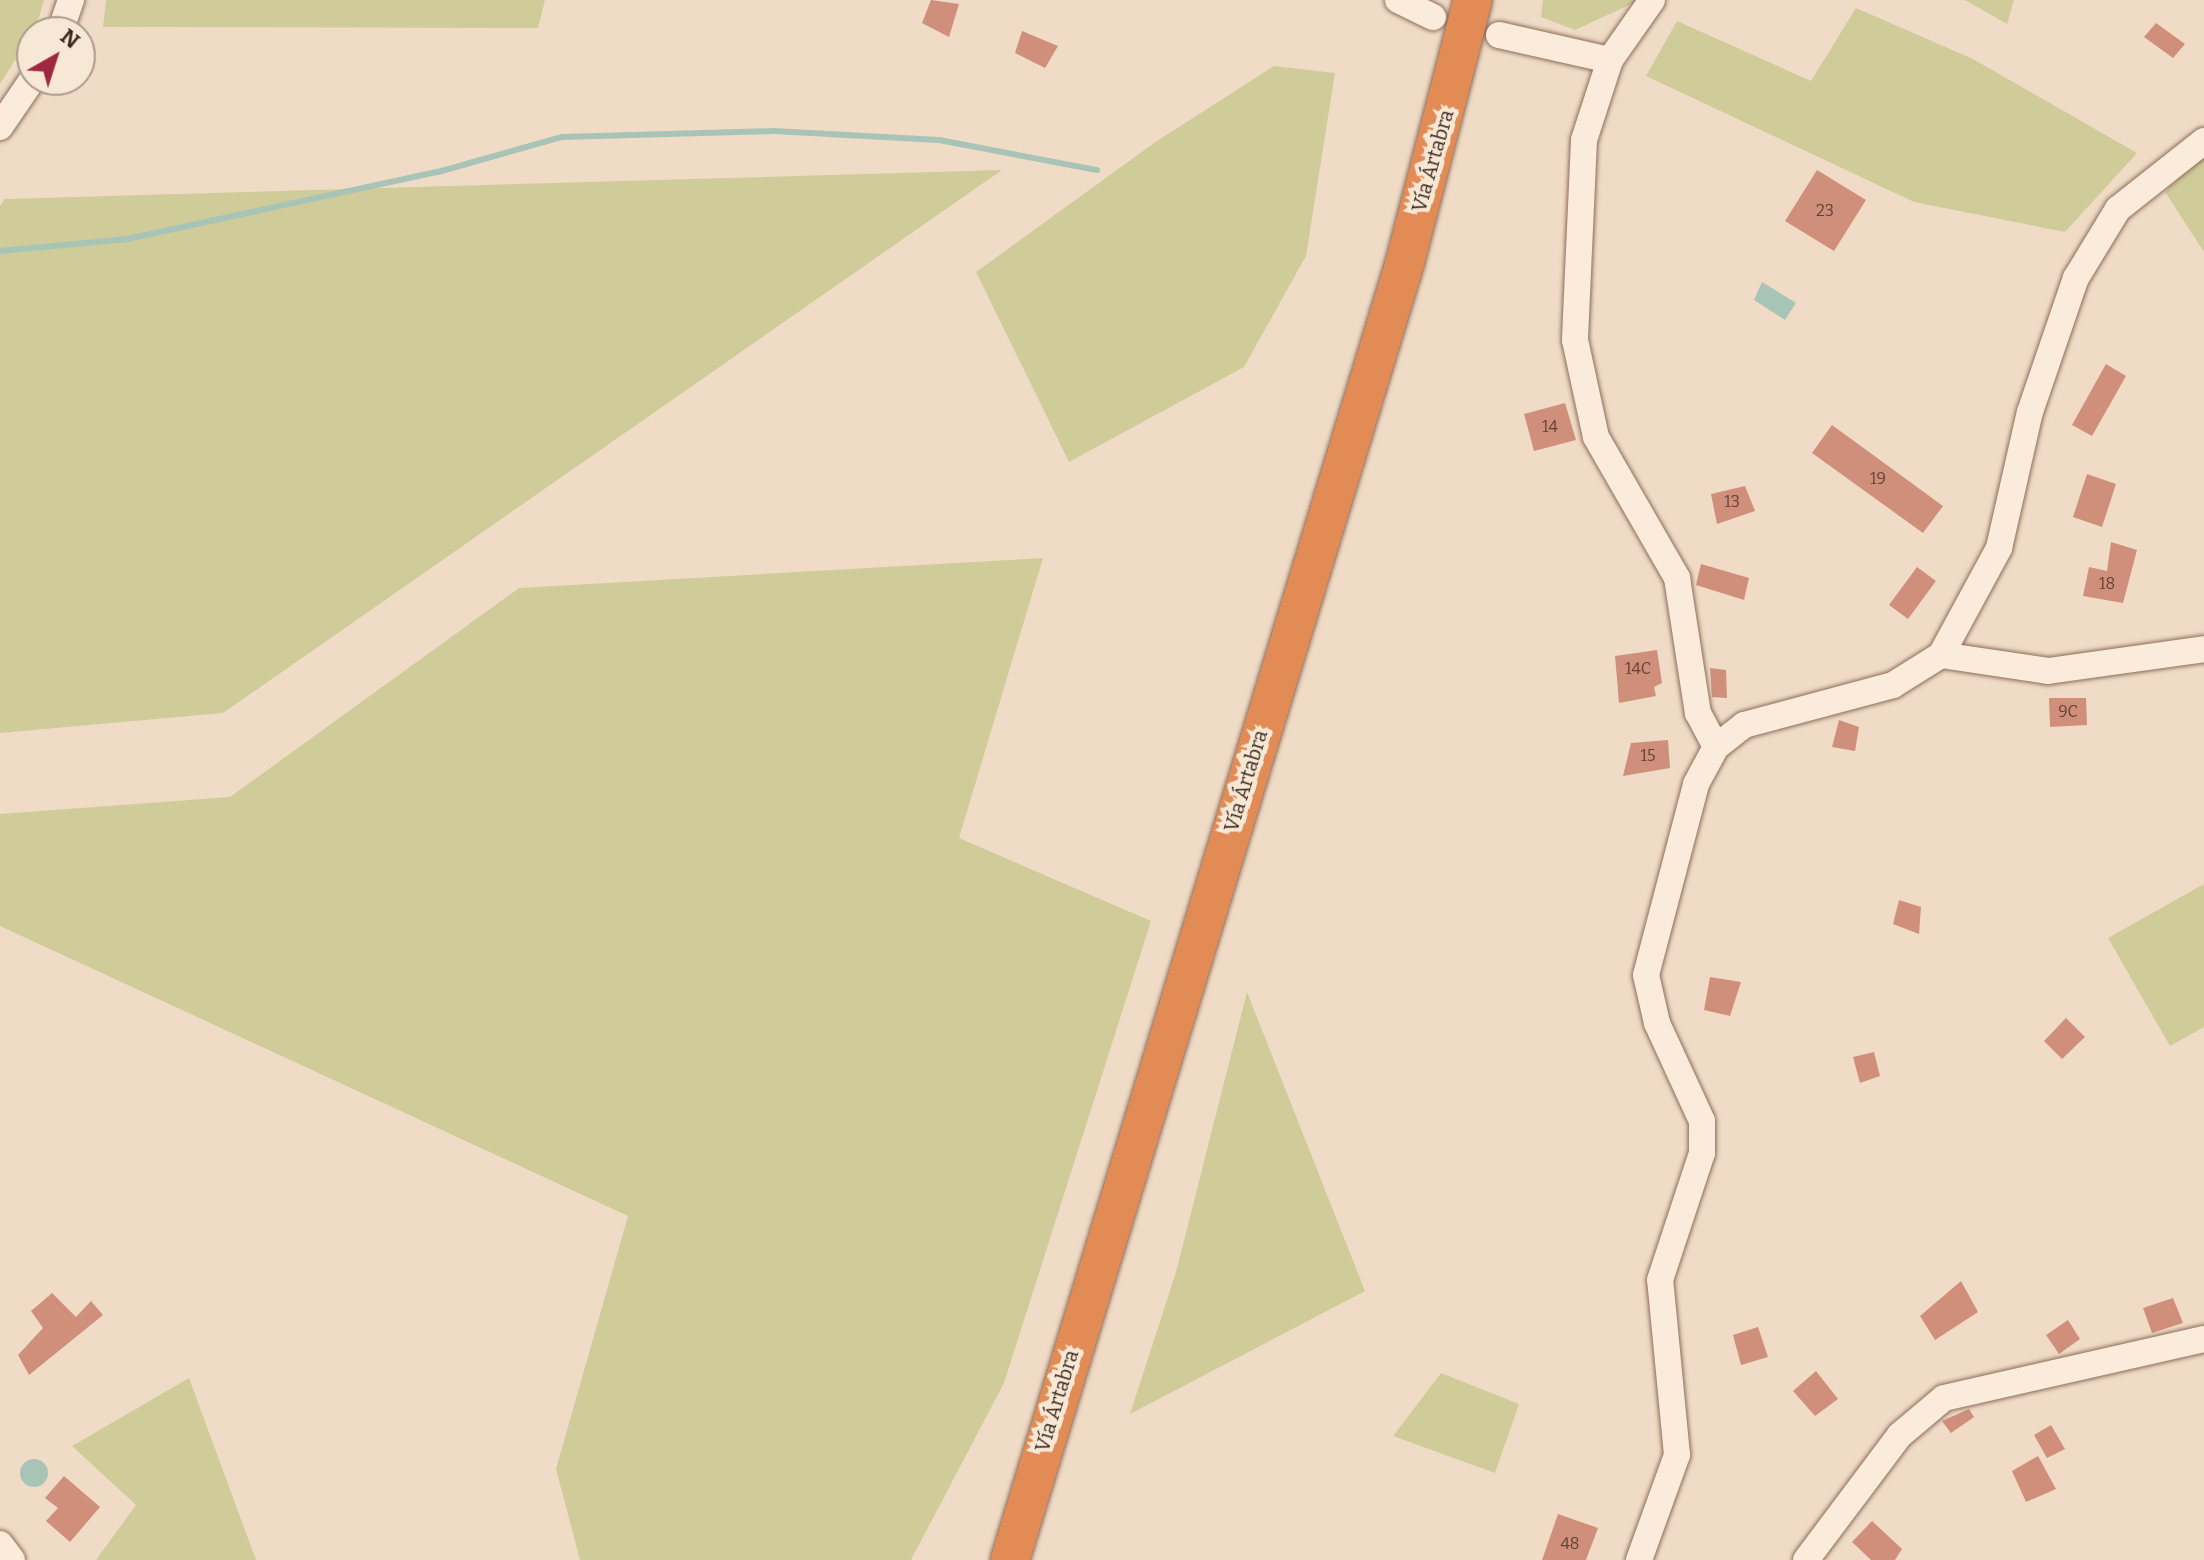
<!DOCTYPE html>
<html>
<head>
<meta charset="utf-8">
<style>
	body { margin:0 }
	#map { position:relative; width:2204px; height:1560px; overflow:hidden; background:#f0dcc6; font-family:Bitter,serif }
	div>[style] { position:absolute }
	.green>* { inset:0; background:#cfcc99 }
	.water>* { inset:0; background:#a8c4b7 }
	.round { border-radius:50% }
	.stream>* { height:6px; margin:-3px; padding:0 3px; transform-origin:3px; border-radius:3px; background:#a8c4b7 }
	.building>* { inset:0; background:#d08f7b }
	.roads { filter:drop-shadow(0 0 2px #8d6d5b) drop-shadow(0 0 2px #8d6d5b) }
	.minor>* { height:26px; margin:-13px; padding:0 13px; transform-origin:13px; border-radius:13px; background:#faebda }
	.highway>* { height:38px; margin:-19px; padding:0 19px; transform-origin:19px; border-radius:19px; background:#e28b55 }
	span { translate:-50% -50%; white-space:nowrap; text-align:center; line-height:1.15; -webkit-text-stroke:8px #f7e8d6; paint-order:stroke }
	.number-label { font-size:16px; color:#624236 }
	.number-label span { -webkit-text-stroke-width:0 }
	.street-label { font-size:20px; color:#3d281f }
	.north { position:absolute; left:16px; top:16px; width:80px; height:80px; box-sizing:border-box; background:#f7e8d6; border:2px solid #ad9b8d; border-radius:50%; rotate:39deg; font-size:22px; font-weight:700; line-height:32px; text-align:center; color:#3d281f }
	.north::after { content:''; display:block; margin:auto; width:28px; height:36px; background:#9f283e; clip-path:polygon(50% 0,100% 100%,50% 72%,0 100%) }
</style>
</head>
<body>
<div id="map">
	<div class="green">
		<div style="clip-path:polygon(0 0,44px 0,36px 27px,0 84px)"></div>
		<div style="clip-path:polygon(106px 0,545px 0,538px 28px,103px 27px)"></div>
		<div style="clip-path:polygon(1543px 0,1640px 0,1575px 30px,1541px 17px)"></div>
		<div style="clip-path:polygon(1965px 0,2014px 0,2007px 24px)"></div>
		<div style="clip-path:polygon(1856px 8px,1973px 59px,2137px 153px,2065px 232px,1914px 202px,1646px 76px,1677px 21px,1811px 81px)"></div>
		<div style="clip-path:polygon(1274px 66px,1335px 73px,1306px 256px,1244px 367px,1069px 462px,976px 272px,1154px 143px)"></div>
		<div style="clip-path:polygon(2204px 153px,2204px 252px,2165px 192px)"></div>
		<div style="clip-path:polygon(1002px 170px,223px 713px,0 733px,0 206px,5px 199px)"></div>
		<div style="clip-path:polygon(1043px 558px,959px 838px,1151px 921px,1004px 1383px,911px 1560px,580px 1560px,556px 1469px,628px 1216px,0 926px,0 814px,230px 797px,519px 588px)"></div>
		<div style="clip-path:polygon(2204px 884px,2204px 1027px,2170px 1046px,2108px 938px)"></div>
		<div style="clip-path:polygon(1247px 992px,1365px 1291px,1130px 1414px,1176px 1272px)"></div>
		<div style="clip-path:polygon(1441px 1373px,1519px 1404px,1495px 1473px,1393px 1436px)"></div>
		<div style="clip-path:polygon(189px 1378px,256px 1560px,96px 1560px,136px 1505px,72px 1446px)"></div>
	</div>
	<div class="water">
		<div style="clip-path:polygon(1762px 282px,1796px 303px,1785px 320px,1754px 300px)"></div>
		<div class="round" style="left:20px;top:1459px;width:28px;height:28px"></div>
	</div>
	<div class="stream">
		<div style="left:0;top:251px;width:128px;rotate:-5.4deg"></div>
		<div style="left:127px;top:239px;width:318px;rotate:-12.2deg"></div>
		<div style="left:438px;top:172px;width:129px;rotate:-15.8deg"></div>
		<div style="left:562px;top:137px;width:212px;rotate:-1.6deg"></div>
		<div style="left:774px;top:131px;width:165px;rotate:3.1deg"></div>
		<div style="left:939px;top:140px;width:161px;rotate:10.8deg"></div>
	</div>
	<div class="building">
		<div style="clip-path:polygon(931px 0,959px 4px,949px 37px,922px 23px)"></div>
		<div style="clip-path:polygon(2156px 23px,2185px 44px,2173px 58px,2144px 37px)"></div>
		<div style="clip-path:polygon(1022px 31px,1058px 46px,1045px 68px,1015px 53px)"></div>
		<div style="clip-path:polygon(1817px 170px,1866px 200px,1834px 251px,1785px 221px)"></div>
		<div style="clip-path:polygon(2106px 364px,2126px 376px,2092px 436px,2072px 425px)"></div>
		<div style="clip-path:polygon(1565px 403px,1576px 440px,1534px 451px,1524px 414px)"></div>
		<div style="clip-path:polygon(1832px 425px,1943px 506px,1923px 533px,1812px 453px)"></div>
		<div style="clip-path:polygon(2087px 474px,2116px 484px,2102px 527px,2073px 517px)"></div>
		<div style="clip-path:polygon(1745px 486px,1755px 511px,1717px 524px,1711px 494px)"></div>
		<div style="clip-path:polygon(2111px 542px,2137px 550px,2123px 603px,2083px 596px,2089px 567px,2107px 571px)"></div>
		<div style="clip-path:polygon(1701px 564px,1749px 578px,1744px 600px,1696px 585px)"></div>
		<div style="clip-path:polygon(1917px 567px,1936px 581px,1908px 619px,1889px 605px)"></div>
		<div style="clip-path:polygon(1657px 650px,1662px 683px,1654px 687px,1656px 696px,1619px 703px,1615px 656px)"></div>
		<div style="clip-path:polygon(1710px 668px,1726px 670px,1727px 698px,1712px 697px)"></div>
		<div style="clip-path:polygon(2049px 698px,2086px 698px,2087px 725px,2050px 727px)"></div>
		<div style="clip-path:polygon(1839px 720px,1859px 727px,1855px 751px,1832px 747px)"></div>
		<div style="clip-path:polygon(1668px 740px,1670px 768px,1623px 776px,1631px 743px)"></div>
		<div style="clip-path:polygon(1899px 900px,1921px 907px,1919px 934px,1893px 924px)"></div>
		<div style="clip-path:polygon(1710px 977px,1741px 982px,1730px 1016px,1704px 1010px)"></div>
		<div style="clip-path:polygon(2066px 1018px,2085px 1037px,2062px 1059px,2044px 1041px)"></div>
		<div style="clip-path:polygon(1874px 1052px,1880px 1076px,1860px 1083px,1853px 1057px)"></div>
		<div style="clip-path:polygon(1961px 1281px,1978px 1312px,1935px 1340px,1920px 1316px)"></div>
		<div style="clip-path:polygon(52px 1293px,76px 1317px,91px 1301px,103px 1315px,29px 1375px,18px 1355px,43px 1328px,31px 1311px)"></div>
		<div style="clip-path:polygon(2173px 1298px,2183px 1323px,2152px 1333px,2143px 1308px)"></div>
		<div style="clip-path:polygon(2068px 1320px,2080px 1339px,2059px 1354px,2046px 1335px)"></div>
		<div style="clip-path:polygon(1758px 1327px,1768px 1357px,1741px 1365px,1733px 1335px)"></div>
		<div style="clip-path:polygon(1816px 1371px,1838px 1399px,1815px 1416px,1793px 1391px)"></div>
		<div style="clip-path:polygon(1969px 1409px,1974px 1417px,1951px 1433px,1942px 1421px)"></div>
		<div style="clip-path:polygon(2051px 1425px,2065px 1449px,2047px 1458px,2034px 1435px)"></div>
		<div style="clip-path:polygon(2038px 1456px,2056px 1489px,2026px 1502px,2012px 1471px)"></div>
		<div style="clip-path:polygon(64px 1476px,100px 1507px,70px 1542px,46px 1521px,58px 1508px,45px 1498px)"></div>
		<div style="clip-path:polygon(1558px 1514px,1598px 1528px,1586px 1560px,1542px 1560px)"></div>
		<div style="clip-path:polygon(1872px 1521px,1902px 1549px,1895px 1560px,1871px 1560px,1852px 1542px)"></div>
	</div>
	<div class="roads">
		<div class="minor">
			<div style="left:1398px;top:0;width:39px;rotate:26deg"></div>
			<div style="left:1652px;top:0;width:73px;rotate:125deg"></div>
			<div style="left:1610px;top:60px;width:84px;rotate:108deg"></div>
			<div style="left:1584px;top:140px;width:200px;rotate:92.6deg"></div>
			<div style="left:1575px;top:340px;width:99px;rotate:77.8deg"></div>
			<div style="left:1596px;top:437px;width:163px;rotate:60.1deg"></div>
			<div style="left:1677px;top:578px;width:137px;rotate:81.2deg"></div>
			<div style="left:1698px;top:713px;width:38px;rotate:62deg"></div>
			<div style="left:60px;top:32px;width:34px;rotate:-71deg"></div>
			<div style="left:1499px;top:35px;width:114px;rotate:12.7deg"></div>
			<div style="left:0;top:127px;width:57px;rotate:-55.8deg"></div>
			<div style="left:1941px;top:655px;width:108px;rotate:8.5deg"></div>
			<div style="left:2048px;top:671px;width:158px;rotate:-8deg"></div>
			<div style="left:0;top:1544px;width:20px;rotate:53deg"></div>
			<div style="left:1639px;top:1560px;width:112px;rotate:-70.1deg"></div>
			<div style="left:1677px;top:1455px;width:176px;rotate:-95.5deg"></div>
			<div style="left:1660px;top:1280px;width:134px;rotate:-71.7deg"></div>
			<div style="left:1702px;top:1153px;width:32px;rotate:-90deg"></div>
			<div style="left:1702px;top:1121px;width:108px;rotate:-114.7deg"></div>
			<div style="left:1657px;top:1023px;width:49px;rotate:-102.9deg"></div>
			<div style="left:1646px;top:975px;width:197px;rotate:-75.3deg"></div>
			<div style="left:1696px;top:784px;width:42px;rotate:-61.6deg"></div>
			<div style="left:1716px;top:747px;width:36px;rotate:-38deg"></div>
			<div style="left:1744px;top:725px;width:154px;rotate:-15deg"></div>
			<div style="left:1893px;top:685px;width:57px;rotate:-32deg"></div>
			<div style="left:1941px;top:655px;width:122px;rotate:-61.5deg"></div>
			<div style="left:1999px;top:548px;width:139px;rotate:-77.2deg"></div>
			<div style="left:2030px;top:412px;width:142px;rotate:-71.1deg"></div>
			<div style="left:2076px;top:278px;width:81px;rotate:-58.7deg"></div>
			<div style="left:2118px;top:209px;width:110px;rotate:-38.3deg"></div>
			<div style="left:1806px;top:1560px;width:156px;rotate:-53.1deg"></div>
			<div style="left:1900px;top:1435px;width:57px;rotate:-40.1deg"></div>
			<div style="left:1944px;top:1398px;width:267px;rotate:-12.8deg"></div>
		</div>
		<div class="highway">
			<div style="left:1010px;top:1560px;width:1357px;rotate:-73.07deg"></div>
			<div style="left:1405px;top:262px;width:271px;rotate:-75.5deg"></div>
		</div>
	</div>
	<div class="number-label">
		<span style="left:1825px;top:211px">23</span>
		<span style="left:1550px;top:427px">14</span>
		<span style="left:1878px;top:479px">19</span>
		<span style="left:1732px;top:502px">13</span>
		<span style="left:2107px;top:584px">18</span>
		<span style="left:1638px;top:669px">14C</span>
		<span style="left:2068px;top:712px">9C</span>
		<span style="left:1648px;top:756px">15</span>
		<span style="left:1570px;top:1544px">48</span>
	</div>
	<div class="street-label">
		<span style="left:1433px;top:161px;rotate:-74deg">Vía Ártabra</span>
		<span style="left:1246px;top:781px;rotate:-73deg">Vía Ártabra</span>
		<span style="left:1057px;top:1401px;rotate:-73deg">Vía Ártabra</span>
	</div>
	<div class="north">N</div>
</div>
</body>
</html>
